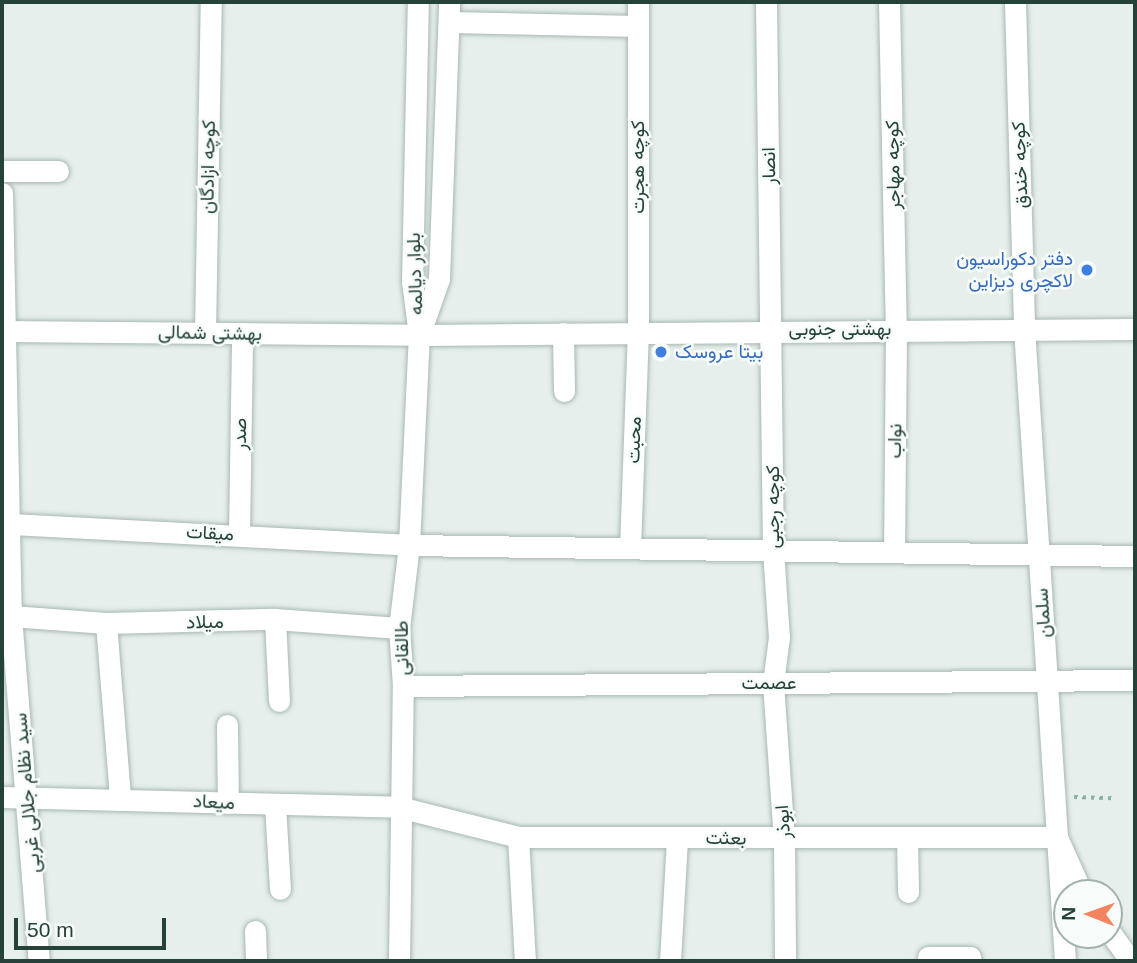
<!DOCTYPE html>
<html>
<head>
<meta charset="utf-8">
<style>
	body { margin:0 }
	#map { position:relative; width:1137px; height:963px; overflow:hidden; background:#e6efeb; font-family:Arial,Vazirmatn,sans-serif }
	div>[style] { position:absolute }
	.path>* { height:3.5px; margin-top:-1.75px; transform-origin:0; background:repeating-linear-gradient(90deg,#86b3a5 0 3.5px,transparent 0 8.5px) }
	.roads { filter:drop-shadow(0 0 2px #a8b8b2) drop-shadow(0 0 2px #a8b8b2) }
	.street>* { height:21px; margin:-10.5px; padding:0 10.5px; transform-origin:10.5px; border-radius:10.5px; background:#fff }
	.secondary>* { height:21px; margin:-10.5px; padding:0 10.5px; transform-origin:10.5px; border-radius:10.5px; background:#fff }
	.dots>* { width:19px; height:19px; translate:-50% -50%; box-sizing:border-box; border:4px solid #f7fbf9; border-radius:50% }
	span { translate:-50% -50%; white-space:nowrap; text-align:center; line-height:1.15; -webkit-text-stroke:5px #f7fbf9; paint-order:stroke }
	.street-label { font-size:19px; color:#24423a }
	.shop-label { font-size:19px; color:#366cbe }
	.right { translate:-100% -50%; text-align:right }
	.left { translate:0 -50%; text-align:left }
	.frame { position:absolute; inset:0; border:4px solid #24423a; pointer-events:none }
	.north { position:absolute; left:1053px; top:879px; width:70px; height:70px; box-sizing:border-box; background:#f7fbf9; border:2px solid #a3b1ad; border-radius:50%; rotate:271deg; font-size:19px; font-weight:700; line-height:28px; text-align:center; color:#24423a }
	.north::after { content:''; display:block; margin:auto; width:24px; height:32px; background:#f4845f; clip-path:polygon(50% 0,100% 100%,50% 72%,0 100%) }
	.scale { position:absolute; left:14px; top:918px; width:152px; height:32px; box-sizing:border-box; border:4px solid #24423a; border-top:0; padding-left:9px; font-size:21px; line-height:24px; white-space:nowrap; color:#24423a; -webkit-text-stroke:5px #f7fbf9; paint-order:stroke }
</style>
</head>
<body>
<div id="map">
	<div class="path">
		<div style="left:1074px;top:797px;width:38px;rotate:2deg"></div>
	</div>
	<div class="roads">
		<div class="street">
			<div style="left:766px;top:2px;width:548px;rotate:89.27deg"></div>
			<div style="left:773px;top:550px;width:87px;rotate:86.1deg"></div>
			<div style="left:779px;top:637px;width:46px;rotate:97.4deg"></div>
			<div style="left:773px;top:683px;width:156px;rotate:86deg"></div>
			<div style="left:784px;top:839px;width:122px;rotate:89.5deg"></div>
			<div style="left:889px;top:2px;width:327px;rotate:88.8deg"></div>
			<div style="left:896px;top:329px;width:223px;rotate:90.5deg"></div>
			<div style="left:1015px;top:2px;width:326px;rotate:88.4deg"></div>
			<div style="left:449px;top:22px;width:189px;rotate:1.2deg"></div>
			<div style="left:2px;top:171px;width:56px"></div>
			<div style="left:2px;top:193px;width:423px;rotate:88.8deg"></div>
			<div style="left:11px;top:616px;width:346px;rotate:85.4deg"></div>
			<div style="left:205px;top:333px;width:331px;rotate:-89deg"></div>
			<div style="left:563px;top:333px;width:58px;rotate:89deg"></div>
			<div style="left:12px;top:524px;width:398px;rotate:3deg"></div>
			<div style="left:409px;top:545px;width:726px;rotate:0.87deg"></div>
			<div style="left:239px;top:534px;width:201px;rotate:-89.1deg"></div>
			<div style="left:630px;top:548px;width:216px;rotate:-87.9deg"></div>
			<div style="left:638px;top:332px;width:330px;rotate:-90deg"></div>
			<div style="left:11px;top:616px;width:95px;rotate:4.2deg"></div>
			<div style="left:106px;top:623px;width:169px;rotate:-1.4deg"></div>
			<div style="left:275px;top:619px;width:124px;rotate:4.2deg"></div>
			<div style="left:275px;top:619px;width:82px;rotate:87.2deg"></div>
			<div style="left:106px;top:623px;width:175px;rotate:85.4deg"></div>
			<div style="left:403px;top:686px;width:732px;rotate:-0.47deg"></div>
			<div style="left:227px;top:725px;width:78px;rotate:89.3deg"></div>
			<div style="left:2px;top:797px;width:397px;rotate:1.4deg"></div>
			<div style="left:399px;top:807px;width:123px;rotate:14.1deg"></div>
			<div style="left:518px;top:837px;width:539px"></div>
			<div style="left:1057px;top:837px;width:124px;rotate:86.3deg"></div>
			<div style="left:275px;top:805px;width:84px;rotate:86.6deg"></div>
			<div style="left:518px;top:837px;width:124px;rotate:86.8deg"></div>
			<div style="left:907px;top:838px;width:54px;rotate:88.9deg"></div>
			<div style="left:255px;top:931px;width:30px;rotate:88deg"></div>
			<div style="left:928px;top:957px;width:42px"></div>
			<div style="left:970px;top:957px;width:4px;rotate:76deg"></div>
			<div style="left:670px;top:961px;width:123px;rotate:-86.7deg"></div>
		</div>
		<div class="secondary">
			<div style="left:1024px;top:328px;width:510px;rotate:86.29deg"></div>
			<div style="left:1057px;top:837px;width:61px;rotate:65.9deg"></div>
			<div style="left:421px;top:330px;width:54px;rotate:-70.6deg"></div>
			<div style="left:439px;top:279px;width:277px;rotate:-87.9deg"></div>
			<div style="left:2px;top:331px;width:417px;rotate:0.5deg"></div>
			<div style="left:419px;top:335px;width:716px;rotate:-0.48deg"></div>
			<div style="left:1109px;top:931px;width:37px;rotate:54deg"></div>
			<div style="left:399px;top:961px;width:275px;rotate:-89.2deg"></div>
			<div style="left:403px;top:686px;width:58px;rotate:-93.9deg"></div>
			<div style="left:399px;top:628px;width:84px;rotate:-83.1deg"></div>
			<div style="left:409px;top:545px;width:210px;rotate:-87.3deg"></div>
			<div style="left:419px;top:335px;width:53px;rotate:-97.5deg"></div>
			<div style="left:412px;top:282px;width:280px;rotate:-88.8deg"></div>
		</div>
	</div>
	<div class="dots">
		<div style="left:1087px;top:270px;background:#3f7fe0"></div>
		<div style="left:661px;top:352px;background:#3f7fe0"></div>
	</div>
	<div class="street-label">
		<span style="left:893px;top:165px;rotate:-91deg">کوچه مهاجر</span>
		<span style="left:1020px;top:165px;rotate:-92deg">کوچه خندق</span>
		<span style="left:769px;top:166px;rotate:-91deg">انصار</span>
		<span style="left:208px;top:167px;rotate:-89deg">کوچه ازادگان</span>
		<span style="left:638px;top:167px;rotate:-90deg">کوچه هجرت</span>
		<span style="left:415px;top:274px;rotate:-92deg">بلوار دیالمه</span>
		<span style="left:840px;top:329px">بهشتی جنوبی</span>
		<span style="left:210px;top:333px;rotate:1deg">بهشتی شمالی</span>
		<span style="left:240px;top:434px;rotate:-89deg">صدر</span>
		<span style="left:634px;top:440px;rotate:-88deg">محبت</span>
		<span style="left:895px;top:441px;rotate:-89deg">نواب</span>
		<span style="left:773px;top:507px;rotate:-90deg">کوچه رجبی</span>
		<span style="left:210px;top:533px;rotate:3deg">میقات</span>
		<span style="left:1043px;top:613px;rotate:-94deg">سلمان</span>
		<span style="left:205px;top:622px;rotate:-1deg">میلاد</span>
		<span style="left:402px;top:648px;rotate:-91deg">طالقانی</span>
		<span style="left:769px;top:683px">عصمت</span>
		<span style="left:27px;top:793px;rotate:-95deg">سید نظام جلالی غربی</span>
		<span style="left:214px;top:802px;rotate:3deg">میعاد</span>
		<span style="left:783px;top:822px;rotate:-94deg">ابوذر</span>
		<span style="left:726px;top:838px;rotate:1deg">بعثت</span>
	</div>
	<div class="shop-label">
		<span class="right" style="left:1073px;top:270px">دفتر دکوراسیون<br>لاکچری دیزاین</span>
		<span class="left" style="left:675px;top:352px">بیتا عروسک</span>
	</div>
	<div class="frame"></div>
	<div class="north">N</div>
	<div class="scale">50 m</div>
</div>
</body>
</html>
